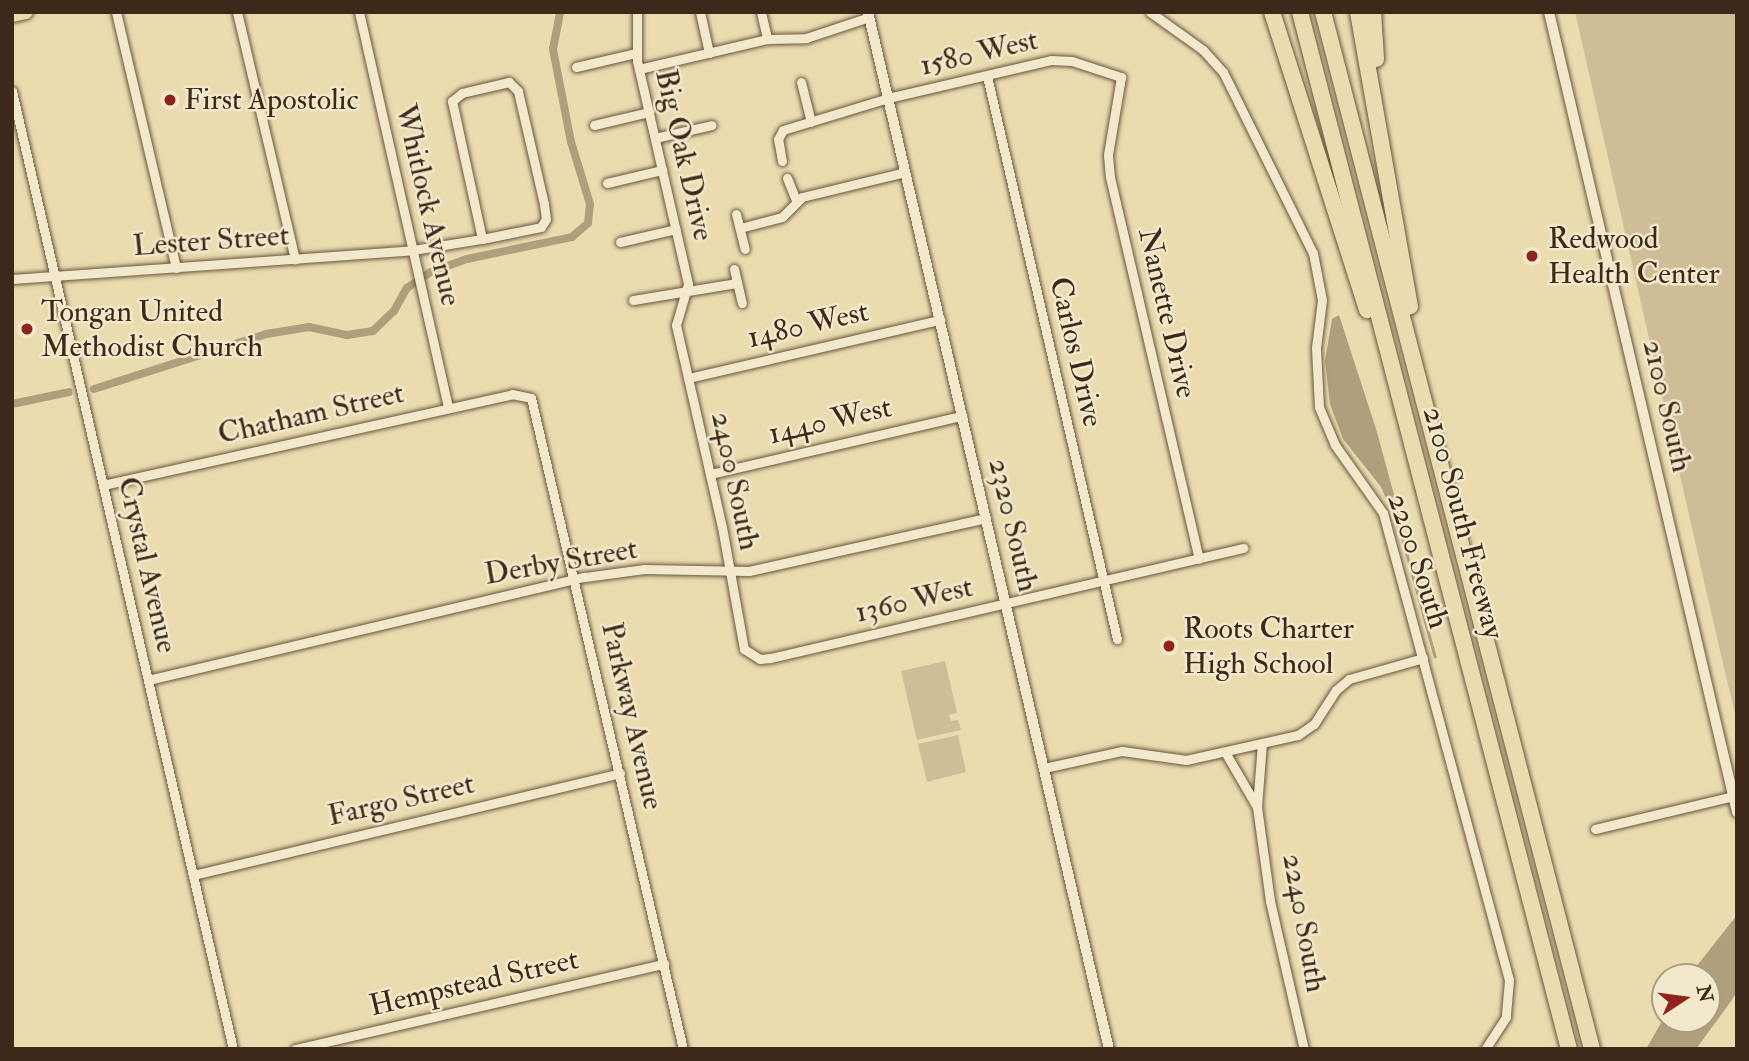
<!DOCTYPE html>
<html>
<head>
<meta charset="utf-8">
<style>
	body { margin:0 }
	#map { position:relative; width:1749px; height:1061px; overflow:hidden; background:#ebdcb0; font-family:"IM FELL Double Pica",serif }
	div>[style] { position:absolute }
	.green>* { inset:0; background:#cebd96 }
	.water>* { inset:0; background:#b09f7d }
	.stream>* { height:2.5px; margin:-1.25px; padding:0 1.25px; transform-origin:1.25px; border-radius:1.25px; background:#b09f7d }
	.canal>* { height:8px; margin:-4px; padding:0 4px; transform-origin:4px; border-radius:4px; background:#b09f7d }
	.roads { filter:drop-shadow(0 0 2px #69553f) drop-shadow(0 0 2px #69553f) }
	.minor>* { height:9px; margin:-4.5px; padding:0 4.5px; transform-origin:4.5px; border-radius:4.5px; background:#f2e8cc }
	.tertiary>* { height:10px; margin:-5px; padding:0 5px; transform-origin:5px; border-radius:5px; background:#f2e8cc }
	.primary>* { height:14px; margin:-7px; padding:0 7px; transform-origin:7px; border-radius:7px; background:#ebdcb0 }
	.motorway>* { height:16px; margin:-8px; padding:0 8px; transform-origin:8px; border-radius:8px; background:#ebdcb0 }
	.dots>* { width:19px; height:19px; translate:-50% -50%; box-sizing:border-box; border:4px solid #f2e8cc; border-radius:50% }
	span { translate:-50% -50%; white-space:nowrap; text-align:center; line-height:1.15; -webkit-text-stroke:5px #f2e8cc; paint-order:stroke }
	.street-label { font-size:30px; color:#3e2819 }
	.poi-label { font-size:30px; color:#3e2819 }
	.left { translate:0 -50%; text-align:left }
	.frame { position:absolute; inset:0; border:14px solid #3e2819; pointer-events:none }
	.north { position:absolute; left:1651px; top:963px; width:70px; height:70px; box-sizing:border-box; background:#f2e8cc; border:2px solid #aa9b84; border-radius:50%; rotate:77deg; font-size:19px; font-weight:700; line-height:28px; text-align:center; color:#3e2819 }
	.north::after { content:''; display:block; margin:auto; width:24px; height:32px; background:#8f2418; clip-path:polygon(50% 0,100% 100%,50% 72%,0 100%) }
</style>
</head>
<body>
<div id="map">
	<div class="green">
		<div style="clip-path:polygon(1575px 12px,1737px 12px,1737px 723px,1711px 612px)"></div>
		<div style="clip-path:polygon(945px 661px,957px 713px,949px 715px,951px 721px,958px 720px,961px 730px,917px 740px,901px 671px)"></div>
		<div style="clip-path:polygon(958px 735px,966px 772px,927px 782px,918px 744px)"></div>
	</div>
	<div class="water">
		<div style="clip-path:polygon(1339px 315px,1377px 432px,1403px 528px,1399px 529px,1381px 487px,1343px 439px,1330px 404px,1325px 361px,1332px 319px)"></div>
		<div style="clip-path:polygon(1737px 915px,1737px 991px,1732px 1000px,1696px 1049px,1646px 1049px,1665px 1016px,1707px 1019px,1707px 977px,1688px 977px)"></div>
	</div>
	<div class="stream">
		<div style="left:1400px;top:529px;width:132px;rotate:74.6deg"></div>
	</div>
	<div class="canal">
		<div style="left:94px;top:389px;width:181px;rotate:-17.7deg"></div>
		<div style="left:266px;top:334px;width:44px;rotate:-9.2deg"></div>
		<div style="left:309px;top:327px;width:39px;rotate:12deg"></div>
		<div style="left:347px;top:335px;width:26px;rotate:-9deg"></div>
		<div style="left:373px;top:331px;width:29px;rotate:-44deg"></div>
		<div style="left:394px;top:311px;width:26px;rotate:-61deg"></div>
		<div style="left:407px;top:288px;width:29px;rotate:-34deg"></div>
		<div style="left:431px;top:272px;width:38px;rotate:-20deg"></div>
		<div style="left:467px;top:259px;width:107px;rotate:-11.8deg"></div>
		<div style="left:572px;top:237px;width:21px;rotate:-41deg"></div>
		<div style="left:588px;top:223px;width:19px;rotate:-84deg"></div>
		<div style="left:590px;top:204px;width:65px;rotate:-107deg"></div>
		<div style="left:571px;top:142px;width:95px;rotate:-101deg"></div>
		<div style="left:553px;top:49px;width:38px;rotate:-79deg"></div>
		<div style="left:12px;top:404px;width:58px;rotate:-11.9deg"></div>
	</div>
	<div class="roads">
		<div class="minor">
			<div style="left:116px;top:12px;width:263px;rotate:76.8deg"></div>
			<div style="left:237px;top:12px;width:254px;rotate:76.8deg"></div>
			<div style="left:359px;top:12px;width:406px;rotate:77.3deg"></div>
			<div style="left:637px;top:12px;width:49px;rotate:90deg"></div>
			<div style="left:637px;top:61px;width:229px;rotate:77.1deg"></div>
			<div style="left:688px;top:284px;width:43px;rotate:106.3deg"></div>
			<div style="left:676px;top:325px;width:207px;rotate:77.2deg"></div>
			<div style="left:722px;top:527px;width:124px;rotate:79.8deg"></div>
			<div style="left:744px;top:649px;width:19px;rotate:32deg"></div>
			<div style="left:760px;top:659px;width:10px;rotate:-6deg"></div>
			<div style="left:770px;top:658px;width:486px;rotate:-13.1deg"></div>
			<div style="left:700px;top:12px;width:42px;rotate:77.6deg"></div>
			<div style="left:761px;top:12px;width:28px;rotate:77deg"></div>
			<div style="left:1150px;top:12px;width:65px;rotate:35.6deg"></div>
			<div style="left:1203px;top:50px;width:30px;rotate:48deg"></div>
			<div style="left:1223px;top:72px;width:202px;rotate:63.6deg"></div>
			<div style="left:1313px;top:253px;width:48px;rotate:79.2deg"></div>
			<div style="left:1322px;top:300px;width:48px;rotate:97.1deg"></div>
			<div style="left:1316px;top:348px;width:59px;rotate:87.1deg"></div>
			<div style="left:1319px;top:407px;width:41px;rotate:67.2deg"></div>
			<div style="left:1335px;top:445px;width:83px;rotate:54.8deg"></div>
			<div style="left:1383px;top:513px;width:484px;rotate:74.9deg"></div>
			<div style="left:1509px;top:980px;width:37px;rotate:95deg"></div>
			<div style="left:1506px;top:1017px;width:38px;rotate:123deg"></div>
			<div style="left:576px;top:67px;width:62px;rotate:-13.1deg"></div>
			<div style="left:639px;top:69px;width:131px;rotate:-13.2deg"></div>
			<div style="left:767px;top:39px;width:39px;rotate:-1deg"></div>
			<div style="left:806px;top:38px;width:66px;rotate:-18.4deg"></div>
			<div style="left:987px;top:76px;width:578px;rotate:77deg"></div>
			<div style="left:801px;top:82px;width:41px;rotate:76deg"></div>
			<div style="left:12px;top:91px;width:983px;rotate:77.01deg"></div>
			<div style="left:594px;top:125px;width:57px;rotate:-13.3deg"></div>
			<div style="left:655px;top:138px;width:58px;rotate:-12.8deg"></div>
			<div style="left:782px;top:161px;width:22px;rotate:-100deg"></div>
			<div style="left:778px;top:139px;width:10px;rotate:-61deg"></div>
			<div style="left:783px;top:130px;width:110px;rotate:-16.9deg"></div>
			<div style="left:888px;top:98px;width:167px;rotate:-13.1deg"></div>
			<div style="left:1051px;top:60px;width:21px;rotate:3deg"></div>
			<div style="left:1072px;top:61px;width:52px;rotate:18.1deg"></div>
			<div style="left:1121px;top:77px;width:79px;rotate:99.5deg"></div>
			<div style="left:1108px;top:155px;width:22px;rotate:85deg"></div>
			<div style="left:1110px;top:177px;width:392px;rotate:76.9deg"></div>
			<div style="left:787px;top:178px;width:24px;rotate:68deg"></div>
			<div style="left:607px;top:183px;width:57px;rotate:-13.3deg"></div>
			<div style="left:736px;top:214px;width:36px;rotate:76deg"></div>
			<div style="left:740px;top:228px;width:43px;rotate:-14.7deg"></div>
			<div style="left:782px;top:217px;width:28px;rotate:-45deg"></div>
			<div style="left:802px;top:197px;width:106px;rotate:-13.6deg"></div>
			<div style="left:620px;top:242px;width:57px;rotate:-13.1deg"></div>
			<div style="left:734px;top:269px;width:35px;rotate:77deg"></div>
			<div style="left:12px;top:279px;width:402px;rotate:-4.1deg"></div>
			<div style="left:413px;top:250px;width:70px;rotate:-9.1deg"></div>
			<div style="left:482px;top:239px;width:60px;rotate:-11.5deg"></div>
			<div style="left:541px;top:227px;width:9px;rotate:-58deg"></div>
			<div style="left:546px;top:219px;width:15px;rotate:-98deg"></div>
			<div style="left:544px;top:204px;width:116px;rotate:-103deg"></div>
			<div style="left:518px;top:91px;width:13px;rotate:-135deg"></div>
			<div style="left:509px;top:82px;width:48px;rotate:166.8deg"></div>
			<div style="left:462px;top:93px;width:13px;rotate:141deg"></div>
			<div style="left:452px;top:101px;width:141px;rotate:77.7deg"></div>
			<div style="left:633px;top:300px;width:105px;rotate:-9.3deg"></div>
			<div style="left:688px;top:378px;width:259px;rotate:-13deg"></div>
			<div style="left:710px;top:474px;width:259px;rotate:-13deg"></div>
			<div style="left:103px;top:485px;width:419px;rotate:-12.5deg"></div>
			<div style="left:512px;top:394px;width:19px;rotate:12deg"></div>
			<div style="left:531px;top:398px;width:669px;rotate:76.86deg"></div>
			<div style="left:148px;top:680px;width:449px;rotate:-13.3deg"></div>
			<div style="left:585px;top:577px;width:60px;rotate:-7.7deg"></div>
			<div style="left:644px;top:569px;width:105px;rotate:1.1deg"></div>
			<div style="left:749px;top:571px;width:243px;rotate:-12.6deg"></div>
			<div style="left:1262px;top:743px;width:64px;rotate:94.5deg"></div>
			<div style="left:1257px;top:807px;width:95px;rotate:82.1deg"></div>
			<div style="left:1270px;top:901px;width:152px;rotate:77.1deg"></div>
			<div style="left:1225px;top:752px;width:64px;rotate:59.8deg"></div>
			<div style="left:1044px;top:768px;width:80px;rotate:-12.3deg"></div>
			<div style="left:1122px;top:751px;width:65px;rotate:8deg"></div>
			<div style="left:1186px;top:760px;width:115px;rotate:-12.6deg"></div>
			<div style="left:1298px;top:735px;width:19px;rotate:-35deg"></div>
			<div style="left:1314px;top:724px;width:40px;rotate:-57.1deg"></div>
			<div style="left:1336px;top:690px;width:17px;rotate:-40deg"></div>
			<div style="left:1349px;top:679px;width:77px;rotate:-15.8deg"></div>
			<div style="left:1595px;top:829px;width:142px;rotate:-13.4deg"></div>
			<div style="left:193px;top:875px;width:439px;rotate:-13.4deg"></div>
			<div style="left:295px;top:1049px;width:379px;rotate:-13deg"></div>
		</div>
		<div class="tertiary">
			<div style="left:868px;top:12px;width:1065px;rotate:76.92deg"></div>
			<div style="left:1549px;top:12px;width:822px;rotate:76.78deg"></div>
		</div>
		<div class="primary">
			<div style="left:12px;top:15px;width:14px;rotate:-12deg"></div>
		</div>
		<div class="motorway">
			<div style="left:1272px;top:12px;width:313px;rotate:72.3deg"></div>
			<div style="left:1300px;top:12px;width:1071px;rotate:75.46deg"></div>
			<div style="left:1323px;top:12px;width:1071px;rotate:75.46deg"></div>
			<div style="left:1358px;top:12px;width:299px;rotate:80deg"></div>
			<div style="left:1373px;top:12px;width:47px;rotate:86.3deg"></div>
		</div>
	</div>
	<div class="dots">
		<div style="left:170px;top:100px;background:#8f2418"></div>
		<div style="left:1532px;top:256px;background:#8f2418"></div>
		<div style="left:27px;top:329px;background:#8f2418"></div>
		<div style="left:1169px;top:646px;background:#8f2418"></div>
	</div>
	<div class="street-label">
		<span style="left:979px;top:53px;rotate:-13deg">1580 West</span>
		<span style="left:684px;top:155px;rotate:77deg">Big Oak Drive</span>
		<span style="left:428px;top:205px;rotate:77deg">Whitlock Avenue</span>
		<span style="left:211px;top:241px;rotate:-4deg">Lester Street</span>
		<span style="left:1167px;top:313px;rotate:77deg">Nanette Drive</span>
		<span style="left:808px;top:325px;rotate:-13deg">1480 West</span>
		<span style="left:1076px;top:352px;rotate:77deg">Carlos Drive</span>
		<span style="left:1667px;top:406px;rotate:77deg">2100 South</span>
		<span style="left:311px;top:414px;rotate:-13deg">Chatham Street</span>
		<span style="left:830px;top:421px;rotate:-13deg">1440 West</span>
		<span style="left:735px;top:481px;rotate:78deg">2400 South</span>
		<span style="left:1463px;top:523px;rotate:75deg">2100 South Freeway</span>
		<span style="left:1013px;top:525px;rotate:77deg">2320 South</span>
		<span style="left:1418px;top:561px;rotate:72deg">2200 South</span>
		<span style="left:561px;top:562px;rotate:-10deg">Derby Street</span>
		<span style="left:147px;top:565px;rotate:77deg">Crystal Avenue</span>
		<span style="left:914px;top:600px;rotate:-13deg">1360 West</span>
		<span style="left:632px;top:716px;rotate:77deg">Parkway Avenue</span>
		<span style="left:401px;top:800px;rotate:-13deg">Fargo Street</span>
		<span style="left:1304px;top:923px;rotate:80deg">2240 South</span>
		<span style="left:474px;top:983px;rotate:-13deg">Hempstead Street</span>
	</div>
	<div class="poi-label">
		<span class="left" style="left:184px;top:100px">First Apostolic</span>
		<span class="left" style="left:1548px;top:256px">Redwood<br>Health Center</span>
		<span class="left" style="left:41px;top:329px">Tongan United<br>Methodist Church</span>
		<span class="left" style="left:1183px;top:646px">Roots Charter<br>High School</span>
	</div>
	<div class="frame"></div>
	<div class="north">N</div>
</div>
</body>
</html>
